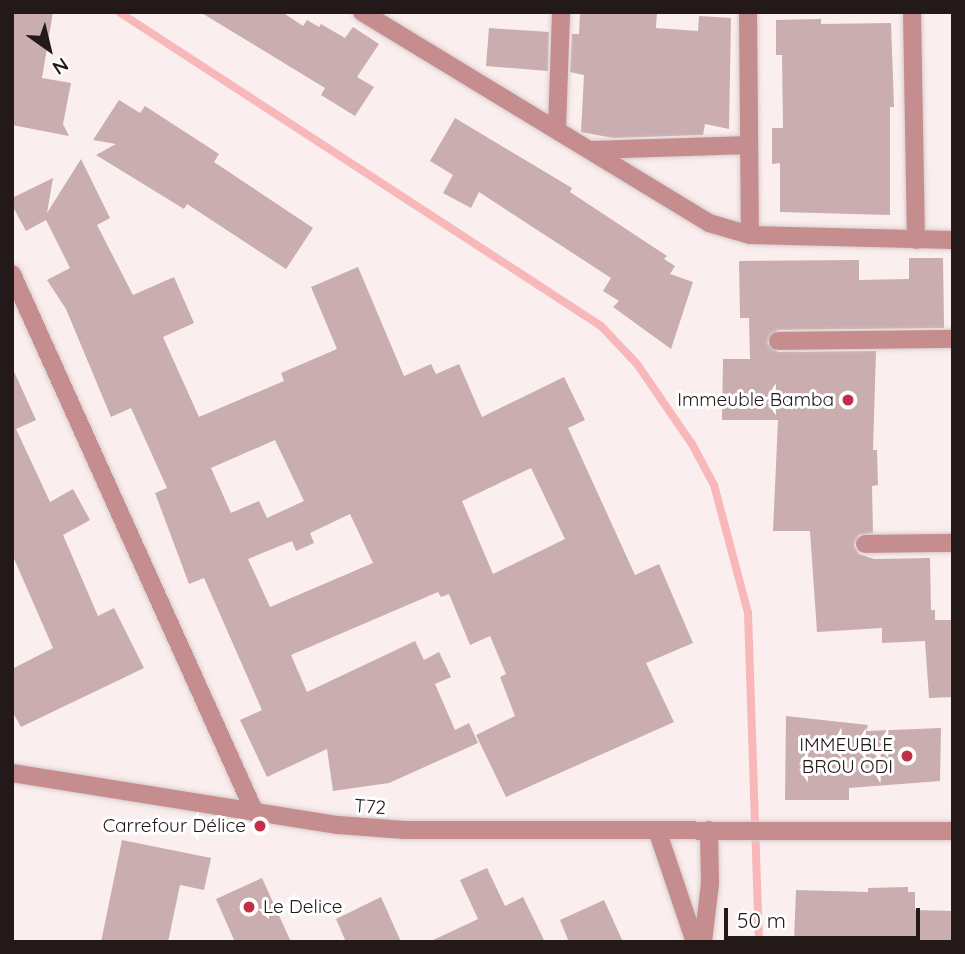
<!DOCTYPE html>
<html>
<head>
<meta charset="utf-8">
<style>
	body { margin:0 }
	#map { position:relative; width:965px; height:954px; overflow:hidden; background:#fbeeef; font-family:Quicksand,sans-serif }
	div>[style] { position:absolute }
	.stream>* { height:8px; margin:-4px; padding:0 4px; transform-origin:4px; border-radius:4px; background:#f8b7b9 }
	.building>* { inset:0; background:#caadae }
	.roads { filter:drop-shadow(0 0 2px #d8cccd) drop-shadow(0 0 2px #d8cccd) }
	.minor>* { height:18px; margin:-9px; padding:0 9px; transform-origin:9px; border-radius:9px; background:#c68d8f }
	.dots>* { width:19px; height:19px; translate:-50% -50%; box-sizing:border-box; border:4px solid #fff; border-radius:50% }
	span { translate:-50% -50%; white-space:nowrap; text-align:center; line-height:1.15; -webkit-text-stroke:6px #fff; paint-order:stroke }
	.poi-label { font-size:19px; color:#231919 }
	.right { translate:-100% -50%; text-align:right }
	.left { translate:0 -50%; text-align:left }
	.street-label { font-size:19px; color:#231919 }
	.frame { position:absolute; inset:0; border:14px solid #231919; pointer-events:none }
	.north { position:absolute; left:14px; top:14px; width:70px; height:70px; -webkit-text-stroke:5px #fff; paint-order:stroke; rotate:146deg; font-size:19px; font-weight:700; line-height:28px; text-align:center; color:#231919 }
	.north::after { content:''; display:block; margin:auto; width:24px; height:32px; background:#231919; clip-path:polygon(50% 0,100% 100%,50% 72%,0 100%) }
	.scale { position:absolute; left:724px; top:908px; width:196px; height:32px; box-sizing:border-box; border:4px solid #231919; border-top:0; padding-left:9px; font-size:21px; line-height:24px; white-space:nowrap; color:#231919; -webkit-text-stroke:5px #fff; paint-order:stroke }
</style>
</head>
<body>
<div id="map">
	<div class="stream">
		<div style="left:119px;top:12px;width:575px;rotate:33.08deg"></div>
		<div style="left:601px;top:326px;width:52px;rotate:46.5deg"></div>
		<div style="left:637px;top:364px;width:97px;rotate:55.5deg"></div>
		<div style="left:692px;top:444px;width:47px;rotate:61.8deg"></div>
		<div style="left:714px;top:485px;width:132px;rotate:75.1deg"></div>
		<div style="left:748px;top:613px;width:329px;rotate:88.1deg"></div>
	</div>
	<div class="building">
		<div style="clip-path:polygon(12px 12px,53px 12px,42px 78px,71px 83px,63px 124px,69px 136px,12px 125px)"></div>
		<div style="clip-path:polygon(200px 12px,282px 12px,303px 26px,307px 20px,319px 27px,321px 24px,345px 38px,353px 27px,379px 44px,357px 77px,374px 87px,355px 116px,321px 95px,325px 88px)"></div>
		<div style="clip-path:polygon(580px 12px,657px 12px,656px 28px,698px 31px,699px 16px,731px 18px,729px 129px,705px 124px,703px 135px,613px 138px,581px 132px,584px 75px,570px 72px,572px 34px,579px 34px)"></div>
		<div style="clip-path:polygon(821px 19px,821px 24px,891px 23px,894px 107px,890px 107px,890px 215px,780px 212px,780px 163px,772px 164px,772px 128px,783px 128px,782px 55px,776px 55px,776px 20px)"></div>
		<div style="clip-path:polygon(489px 28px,549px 32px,548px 71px,486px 66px)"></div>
		<div style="clip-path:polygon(119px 100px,140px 113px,145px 106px,219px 154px,214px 162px,313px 228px,286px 269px,187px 204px,184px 209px,96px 155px,116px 144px,93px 140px)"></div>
		<div style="clip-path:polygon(455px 118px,572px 188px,570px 192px,667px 256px,664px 259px,675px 266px,670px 274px,693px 282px,671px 349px,613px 307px,619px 301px,603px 291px,611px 278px,479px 192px,471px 208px,443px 193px,453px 175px,430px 161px)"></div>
		<div style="clip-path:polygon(evenodd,81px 159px,110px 218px,97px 225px,133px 295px,174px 277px,194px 323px,163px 337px,199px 417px,284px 381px,281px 373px,337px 349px,311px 287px,358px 267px,404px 376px,431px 364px,436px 374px,459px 364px,482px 417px,564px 377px,585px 420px,568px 428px,635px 575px,659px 564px,693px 643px,646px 663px,674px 722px,506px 797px,476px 735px,515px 716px,500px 677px,506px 674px,490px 636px,470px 645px,449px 594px,441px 597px,438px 592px,291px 655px,307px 692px,415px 641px,424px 660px,439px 652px,451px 677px,435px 684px,455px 730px,469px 723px,478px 743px,389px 783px,333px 791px,327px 749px,267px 777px,240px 720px,262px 710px,204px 578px,189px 584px,155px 493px,167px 488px,131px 408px,111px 417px,66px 309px,47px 280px,70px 268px,46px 220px,26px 231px,12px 205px,12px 198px,53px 178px,47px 213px,81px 159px,275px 440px,304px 501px,267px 518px,259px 501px,231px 513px,211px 468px,275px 440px,81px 159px,531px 468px,565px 539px,493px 574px,462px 501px,531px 468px,81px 159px,350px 514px,373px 563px,270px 607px,248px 559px,292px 541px,296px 551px,314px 543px,310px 533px,350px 514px)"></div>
		<div style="clip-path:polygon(909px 258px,943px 258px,944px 328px,778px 330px,767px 342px,778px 352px,876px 351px,873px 450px,877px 450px,878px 485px,872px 486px,873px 533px,859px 535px,854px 545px,859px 554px,874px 559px,930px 558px,931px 610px,935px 610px,935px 620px,953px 620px,953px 697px,929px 698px,925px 641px,882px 643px,882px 628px,817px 632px,810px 531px,773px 531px,778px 420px,722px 420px,723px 359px,750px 359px,749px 318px,740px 318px,739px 261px,859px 260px,859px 280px,909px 279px)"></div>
		<div style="clip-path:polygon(12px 367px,36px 420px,16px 429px,50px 502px,73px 489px,90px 520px,63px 535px,98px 616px,114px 608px,144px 668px,21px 727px,12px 711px,12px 669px,53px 648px,12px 554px)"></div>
		<div style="clip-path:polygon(786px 716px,868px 725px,866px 731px,941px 728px,940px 781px,849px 788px,849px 800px,785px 800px)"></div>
		<div style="clip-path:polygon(122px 840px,211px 858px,204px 890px,180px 885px,168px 942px,101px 942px)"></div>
		<div style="clip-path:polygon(487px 868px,505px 906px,523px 897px,545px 942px,429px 942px,478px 919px,460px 880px)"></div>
		<div style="clip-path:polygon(262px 878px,291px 942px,235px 942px,216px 899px)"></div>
		<div style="clip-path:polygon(908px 887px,908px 892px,915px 892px,915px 910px,953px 911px,953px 942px,794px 940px,796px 890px,868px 892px,868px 888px)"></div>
		<div style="clip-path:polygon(381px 897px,401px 942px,346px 942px,336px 919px)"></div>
		<div style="clip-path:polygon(604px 900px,623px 942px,569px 942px,560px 920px)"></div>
	</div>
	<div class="roads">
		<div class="minor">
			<div style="left:362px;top:12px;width:406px;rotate:31.3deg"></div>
			<div style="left:709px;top:223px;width:43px;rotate:16.3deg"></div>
			<div style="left:750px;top:235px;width:203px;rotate:1.4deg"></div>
			<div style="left:748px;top:12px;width:223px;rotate:89.5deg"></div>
			<div style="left:912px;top:12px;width:228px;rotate:89deg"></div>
			<div style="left:557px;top:128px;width:116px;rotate:-88deg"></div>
			<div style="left:592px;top:150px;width:157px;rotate:-1.8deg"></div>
			<div style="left:12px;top:274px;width:591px;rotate:65.73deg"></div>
			<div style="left:778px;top:341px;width:175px;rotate:-0.7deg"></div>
			<div style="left:865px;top:544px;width:88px;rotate:-0.7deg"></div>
			<div style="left:12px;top:773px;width:330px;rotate:9.1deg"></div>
			<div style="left:338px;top:825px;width:67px;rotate:4.3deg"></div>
			<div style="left:405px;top:830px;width:548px;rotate:0.1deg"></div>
			<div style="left:657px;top:830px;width:118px;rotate:71.3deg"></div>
			<div style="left:703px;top:942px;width:59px;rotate:-83.2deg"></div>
			<div style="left:710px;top:883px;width:53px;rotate:-91.1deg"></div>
		</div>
	</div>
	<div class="dots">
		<div style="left:848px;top:400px;background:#c03048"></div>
		<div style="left:907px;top:756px;background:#c03048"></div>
		<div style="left:260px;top:826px;background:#c03048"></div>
		<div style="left:249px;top:907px;background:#c03048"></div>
	</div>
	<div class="poi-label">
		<span class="right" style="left:834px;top:400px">Immeuble Bamba</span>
		<span class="right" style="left:893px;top:756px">IMMEUBLE<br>BROU ODI</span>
		<span class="right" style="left:246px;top:826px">Carrefour Délice</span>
		<span class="left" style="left:263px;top:907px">Le Delice</span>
	</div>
	<div class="street-label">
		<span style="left:370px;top:807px;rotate:4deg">T72</span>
	</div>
	<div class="frame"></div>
	<div class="north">N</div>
	<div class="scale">50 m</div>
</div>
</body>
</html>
